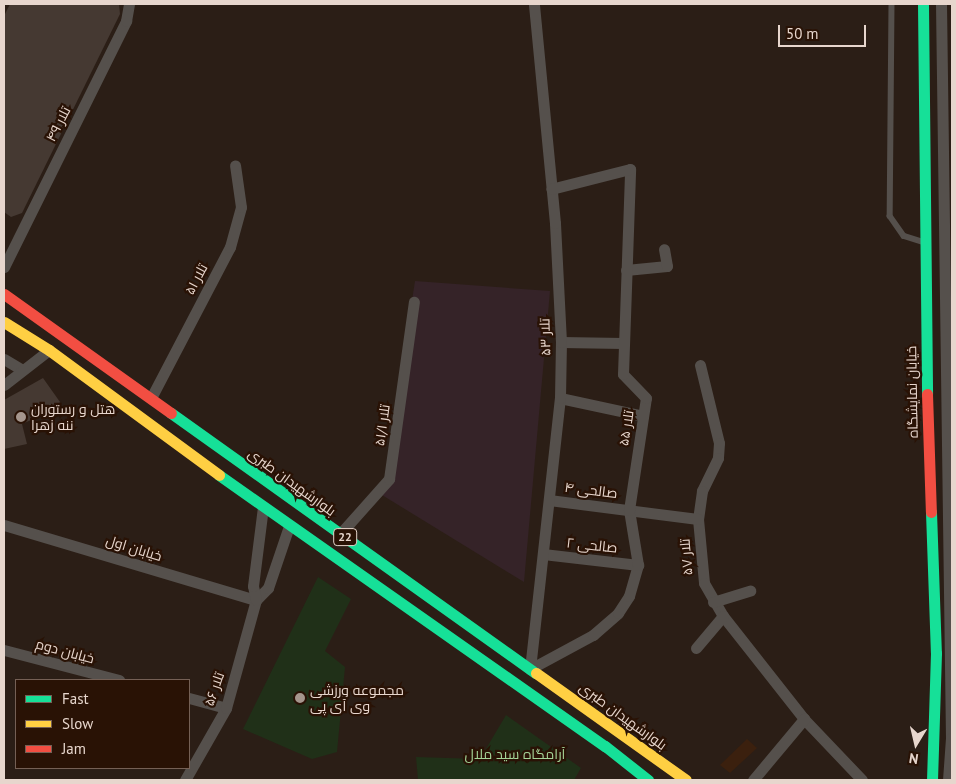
<!DOCTYPE html>
<html>
<head>
<meta charset="utf-8">
<style>
	body { margin:0 }
	#map { position:relative; width:956px; height:784px; overflow:hidden; background:#2b1e16; font-family:"PT Sans",Cairo,sans-serif }
	div>[style] { position:absolute }
	.built>* { inset:0; background:#3b200e }
	.education>* { inset:0; background:#352328 }
	.green>* { inset:0; background:#203018 }
	.building>* { inset:0; background:#453932 }
	.lane>* { height:5.5px; margin:-2.75px; padding:0 2.75px; transform-origin:2.75px; border-radius:2.75px; background:#55504c }
	.street>* { height:11px; margin:-5.5px; padding:0 5.5px; transform-origin:5.5px; border-radius:5.5px; background:#55504c }
	.fast>* { height:11px; margin:-5.5px; padding:0 5.5px; transform-origin:5.5px; border-radius:5.5px; background:#16e098 }
	.slow>* { height:11px; margin:-5.5px; padding:0 5.5px; transform-origin:5.5px; border-radius:5.5px; background:#ffcf43 }
	.jam>* { height:11px; margin:-5.5px; padding:0 5.5px; transform-origin:5.5px; border-radius:5.5px; background:#f24e42 }
	.dots>* { width:14px; height:14px; translate:-50% -50%; box-sizing:border-box; border:2px solid #291205; border-radius:50% }
	span { translate:-50% -50%; white-space:nowrap; text-align:center; line-height:1.15; -webkit-text-stroke:4.5px #291205; paint-order:stroke }
	.shield-label span { padding:1px 4px; background:#291205; border:1px solid; border-radius:4px; -webkit-text-stroke-width:0 }
	.shield-label { font-size:12px; color:#e7d6cd; font-weight:700 }
	.street-label { font-size:14px; color:#e7d6cd }
	.poi-label { font-size:14px; color:#e7d6cd }
	.left { translate:0 -50%; text-align:left }
	.park-label { font-size:14px; color:#a5d498 }
	.frame { position:absolute; inset:0; border:5px solid #e7d6cd; pointer-events:none }
	.legend { position:absolute; left:15px; top:679px; width:175px; height:90px; box-sizing:border-box; background:#291205; border:1px solid #756055; margin:0; padding:6px 9px; list-style:none; font-size:15px; color:#e7d6cd }
	.legend li { display:flex; align-items:center; gap:10px; height:25px }
	.legend b { width:25px; border:1px solid #756055 }
	.north { position:absolute; left:891px; top:719px; width:50px; height:50px; -webkit-text-stroke:4px #291205; paint-order:stroke; rotate:189deg; font-size:14px; font-weight:700; line-height:20px; text-align:center; color:#e7d6cd }
	.north::after { content:''; display:block; margin:auto; width:18px; height:22px; background:#e7d6cd; clip-path:polygon(50% 0,100% 100%,50% 72%,0 100%) }
	.scale { position:absolute; left:778px; top:25px; width:88px; height:22px; box-sizing:border-box; border:2px solid #e7d6cd; border-top:0; padding-left:6px; font-size:15px; line-height:18px; white-space:nowrap; color:#e7d6cd; -webkit-text-stroke:4px #291205; paint-order:stroke }
</style>
</head>
<body>
<div id="map">
	<div class="built">
		<div style="clip-path:polygon(747px 739px,757px 748px,730px 773px,720px 765px)"></div>
	</div>
	<div class="education">
		<div style="clip-path:polygon(415px 281px,550px 291px,524px 582px,382px 495px)"></div>
	</div>
	<div class="green">
		<div style="clip-path:polygon(318px 577px,351px 599px,325px 651px,345px 667px,337px 752px,312px 759px,243px 729px)"></div>
		<div style="clip-path:polygon(506px 715px,581px 768px,574px 780px,418px 780px,416px 757px,480px 759px)"></div>
	</div>
	<div class="building">
		<div style="clip-path:polygon(10px 4px,119px 4px,120px 14px,22px 213px,11px 217px,4px 212px,4px 16px)"></div>
		<div style="clip-path:polygon(43px 378px,60px 402px,54px 410px,22px 424px,27px 444px,4px 449px,4px 400px)"></div>
	</div>
	<div class="lane">
		<div style="left:892px;top:4px;width:212px;rotate:90.5deg"></div>
		<div style="left:890px;top:216px;width:24px;rotate:55deg"></div>
		<div style="left:904px;top:236px;width:21px;rotate:17deg"></div>
	</div>
	<div class="street">
		<div style="left:941px;top:4px;width:734px;rotate:89.22deg"></div>
		<div style="left:951px;top:738px;width:42px;rotate:94.1deg"></div>
		<div style="left:4px;top:267px;width:275px;rotate:-63.6deg"></div>
		<div style="left:126px;top:21px;width:17px;rotate:-80deg"></div>
		<div style="left:626px;top:270px;width:41px;rotate:-5.6deg"></div>
		<div style="left:667px;top:266px;width:17px;rotate:-100deg"></div>
		<div style="left:561px;top:342px;width:62px;rotate:0.9deg"></div>
		<div style="left:4px;top:359px;width:21px;rotate:31deg"></div>
		<div style="left:700px;top:365px;width:80px;rotate:76.3deg"></div>
		<div style="left:719px;top:443px;width:15px;rotate:94deg"></div>
		<div style="left:718px;top:458px;width:37px;rotate:116deg"></div>
		<div style="left:702px;top:491px;width:28px;rotate:98deg"></div>
		<div style="left:698px;top:519px;width:64px;rotate:84.6deg"></div>
		<div style="left:704px;top:583px;width:38px;rotate:60deg"></div>
		<div style="left:723px;top:616px;width:131px;rotate:51.8deg"></div>
		<div style="left:804px;top:719px;width:84px;rotate:46.4deg"></div>
		<div style="left:4px;top:385px;width:57px;rotate:-37.9deg"></div>
		<div style="left:151px;top:398px;width:170px;rotate:-62.4deg"></div>
		<div style="left:230px;top:247px;width:41px;rotate:-74.6deg"></div>
		<div style="left:241px;top:207px;width:42px;rotate:-98.1deg"></div>
		<div style="left:560px;top:398px;width:85px;rotate:12.2deg"></div>
		<div style="left:549px;top:500px;width:150px;rotate:7.3deg"></div>
		<div style="left:4px;top:525px;width:263px;rotate:16.6deg"></div>
		<div style="left:340px;top:534px;width:74px;rotate:-48.3deg"></div>
		<div style="left:389px;top:479px;width:179px;rotate:-82deg"></div>
		<div style="left:543px;top:554px;width:96px;rotate:6.6deg"></div>
		<div style="left:256px;top:600px;width:17px;rotate:-45deg"></div>
		<div style="left:268px;top:588px;width:65px;rotate:-71.3deg"></div>
		<div style="left:713px;top:602px;width:39px;rotate:-17deg"></div>
		<div style="left:696px;top:648px;width:42px;rotate:-49.8deg"></div>
		<div style="left:4px;top:650px;width:119px;rotate:14.6deg"></div>
		<div style="left:530px;top:669px;width:273px;rotate:-83.7deg"></div>
		<div style="left:560px;top:398px;width:56px;rotate:-89deg"></div>
		<div style="left:561px;top:342px;width:119px;rotate:-92.9deg"></div>
		<div style="left:555px;top:223px;width:220px;rotate:-95.5deg"></div>
		<div style="left:530px;top:669px;width:72px;rotate:-28.4deg"></div>
		<div style="left:593px;top:635px;width:33px;rotate:-41deg"></div>
		<div style="left:618px;top:613px;width:20px;rotate:-57deg"></div>
		<div style="left:629px;top:596px;width:32px;rotate:-74deg"></div>
		<div style="left:638px;top:565px;width:56px;rotate:-99.3deg"></div>
		<div style="left:629px;top:510px;width:113px;rotate:-81.4deg"></div>
		<div style="left:646px;top:398px;width:33px;rotate:-134deg"></div>
		<div style="left:623px;top:374px;width:205px;rotate:-88deg"></div>
		<div style="left:630px;top:169px;width:81px;rotate:165.8deg"></div>
		<div style="left:189px;top:698px;width:38px;rotate:15deg"></div>
		<div style="left:185px;top:780px;width:83px;rotate:-60.3deg"></div>
		<div style="left:226px;top:708px;width:112px;rotate:-74.5deg"></div>
		<div style="left:256px;top:600px;width:14px;rotate:-102deg"></div>
		<div style="left:253px;top:586px;width:80px;rotate:-82.8deg"></div>
		<div style="left:753px;top:780px;width:80px;rotate:-50.1deg"></div>
	</div>
	<div class="fast">
		<div style="left:923px;top:4px;width:390px;rotate:89.4deg"></div>
		<div style="left:171px;top:413px;width:448px;rotate:35.5deg"></div>
		<div style="left:219px;top:475px;width:472px;rotate:35.1deg"></div>
		<div style="left:605px;top:746px;width:55px;rotate:38.3deg"></div>
		<div style="left:931px;top:512px;width:141px;rotate:88deg"></div>
		<div style="left:936px;top:653px;width:127px;rotate:91.8deg"></div>
	</div>
	<div class="slow">
		<div style="left:4px;top:322px;width:53px;rotate:31.9deg"></div>
		<div style="left:49px;top:350px;width:211px;rotate:36.3deg"></div>
		<div style="left:536px;top:673px;width:184px;rotate:35.5deg"></div>
	</div>
	<div class="jam">
		<div style="left:4px;top:294px;width:205px;rotate:35.5deg"></div>
		<div style="left:927px;top:394px;width:118px;rotate:88.1deg"></div>
	</div>
	<div class="dots">
		<div style="left:21px;top:417px;background:#a5968d"></div>
		<div style="left:300px;top:698px;background:#a5968d"></div>
	</div>
	<div class="shield-label">
		<span style="left:345px;top:537px">22</span>
	</div>
	<div class="street-label">
		<span style="left:58px;top:124px;rotate:-63deg">تلار ۴۹</span>
		<span style="left:196px;top:279px;rotate:-62deg">تلار ۵۱</span>
		<span style="left:545px;top:337px;rotate:-92deg">تلار ۵۳</span>
		<span style="left:912px;top:392px;rotate:-91deg">خیابان نمایشگاه</span>
		<span style="left:382px;top:425px;rotate:-82deg">تلار ۵۱/۱</span>
		<span style="left:626px;top:428px;rotate:-81deg">تلار ۵۵</span>
		<span style="left:292px;top:482px;rotate:36deg">بلوارشهیدان طبری</span>
		<span style="left:591px;top:490px;rotate:7deg">صالحی ۴</span>
		<span style="left:592px;top:545px;rotate:6deg">صالحی ۲</span>
		<span style="left:134px;top:548px;rotate:17deg">خیابان اول</span>
		<span style="left:686px;top:557px;rotate:-95deg">تلار ۵۷</span>
		<span style="left:65px;top:651px;rotate:15deg">خیابان دوم</span>
		<span style="left:214px;top:689px;rotate:-71deg">تلار ۵۶</span>
		<span style="left:623px;top:716px;rotate:36deg">بلوارشهیدان طبری</span>
	</div>
	<div class="poi-label">
		<span class="left" style="left:31px;top:417px">هتل و رستوران<br>ننه زهرا</span>
		<span class="left" style="left:310px;top:698px">مجموعه ورزشی<br>وی آی پی</span>
	</div>
	<div class="park-label">
		<span style="left:515px;top:754px">آرامگاه سید ملال</span>
	</div>
	<div class="frame"></div>
	<ul class="legend">
	<li><b style="height:6px;background:#16e098"></b>Fast</li>
	<li><b style="height:6px;background:#ffcf43"></b>Slow</li>
	<li><b style="height:6px;background:#f24e42"></b>Jam</li>
	</ul>
	<div class="north">N</div>
	<div class="scale">50 m</div>
</div>
</body>
</html>
